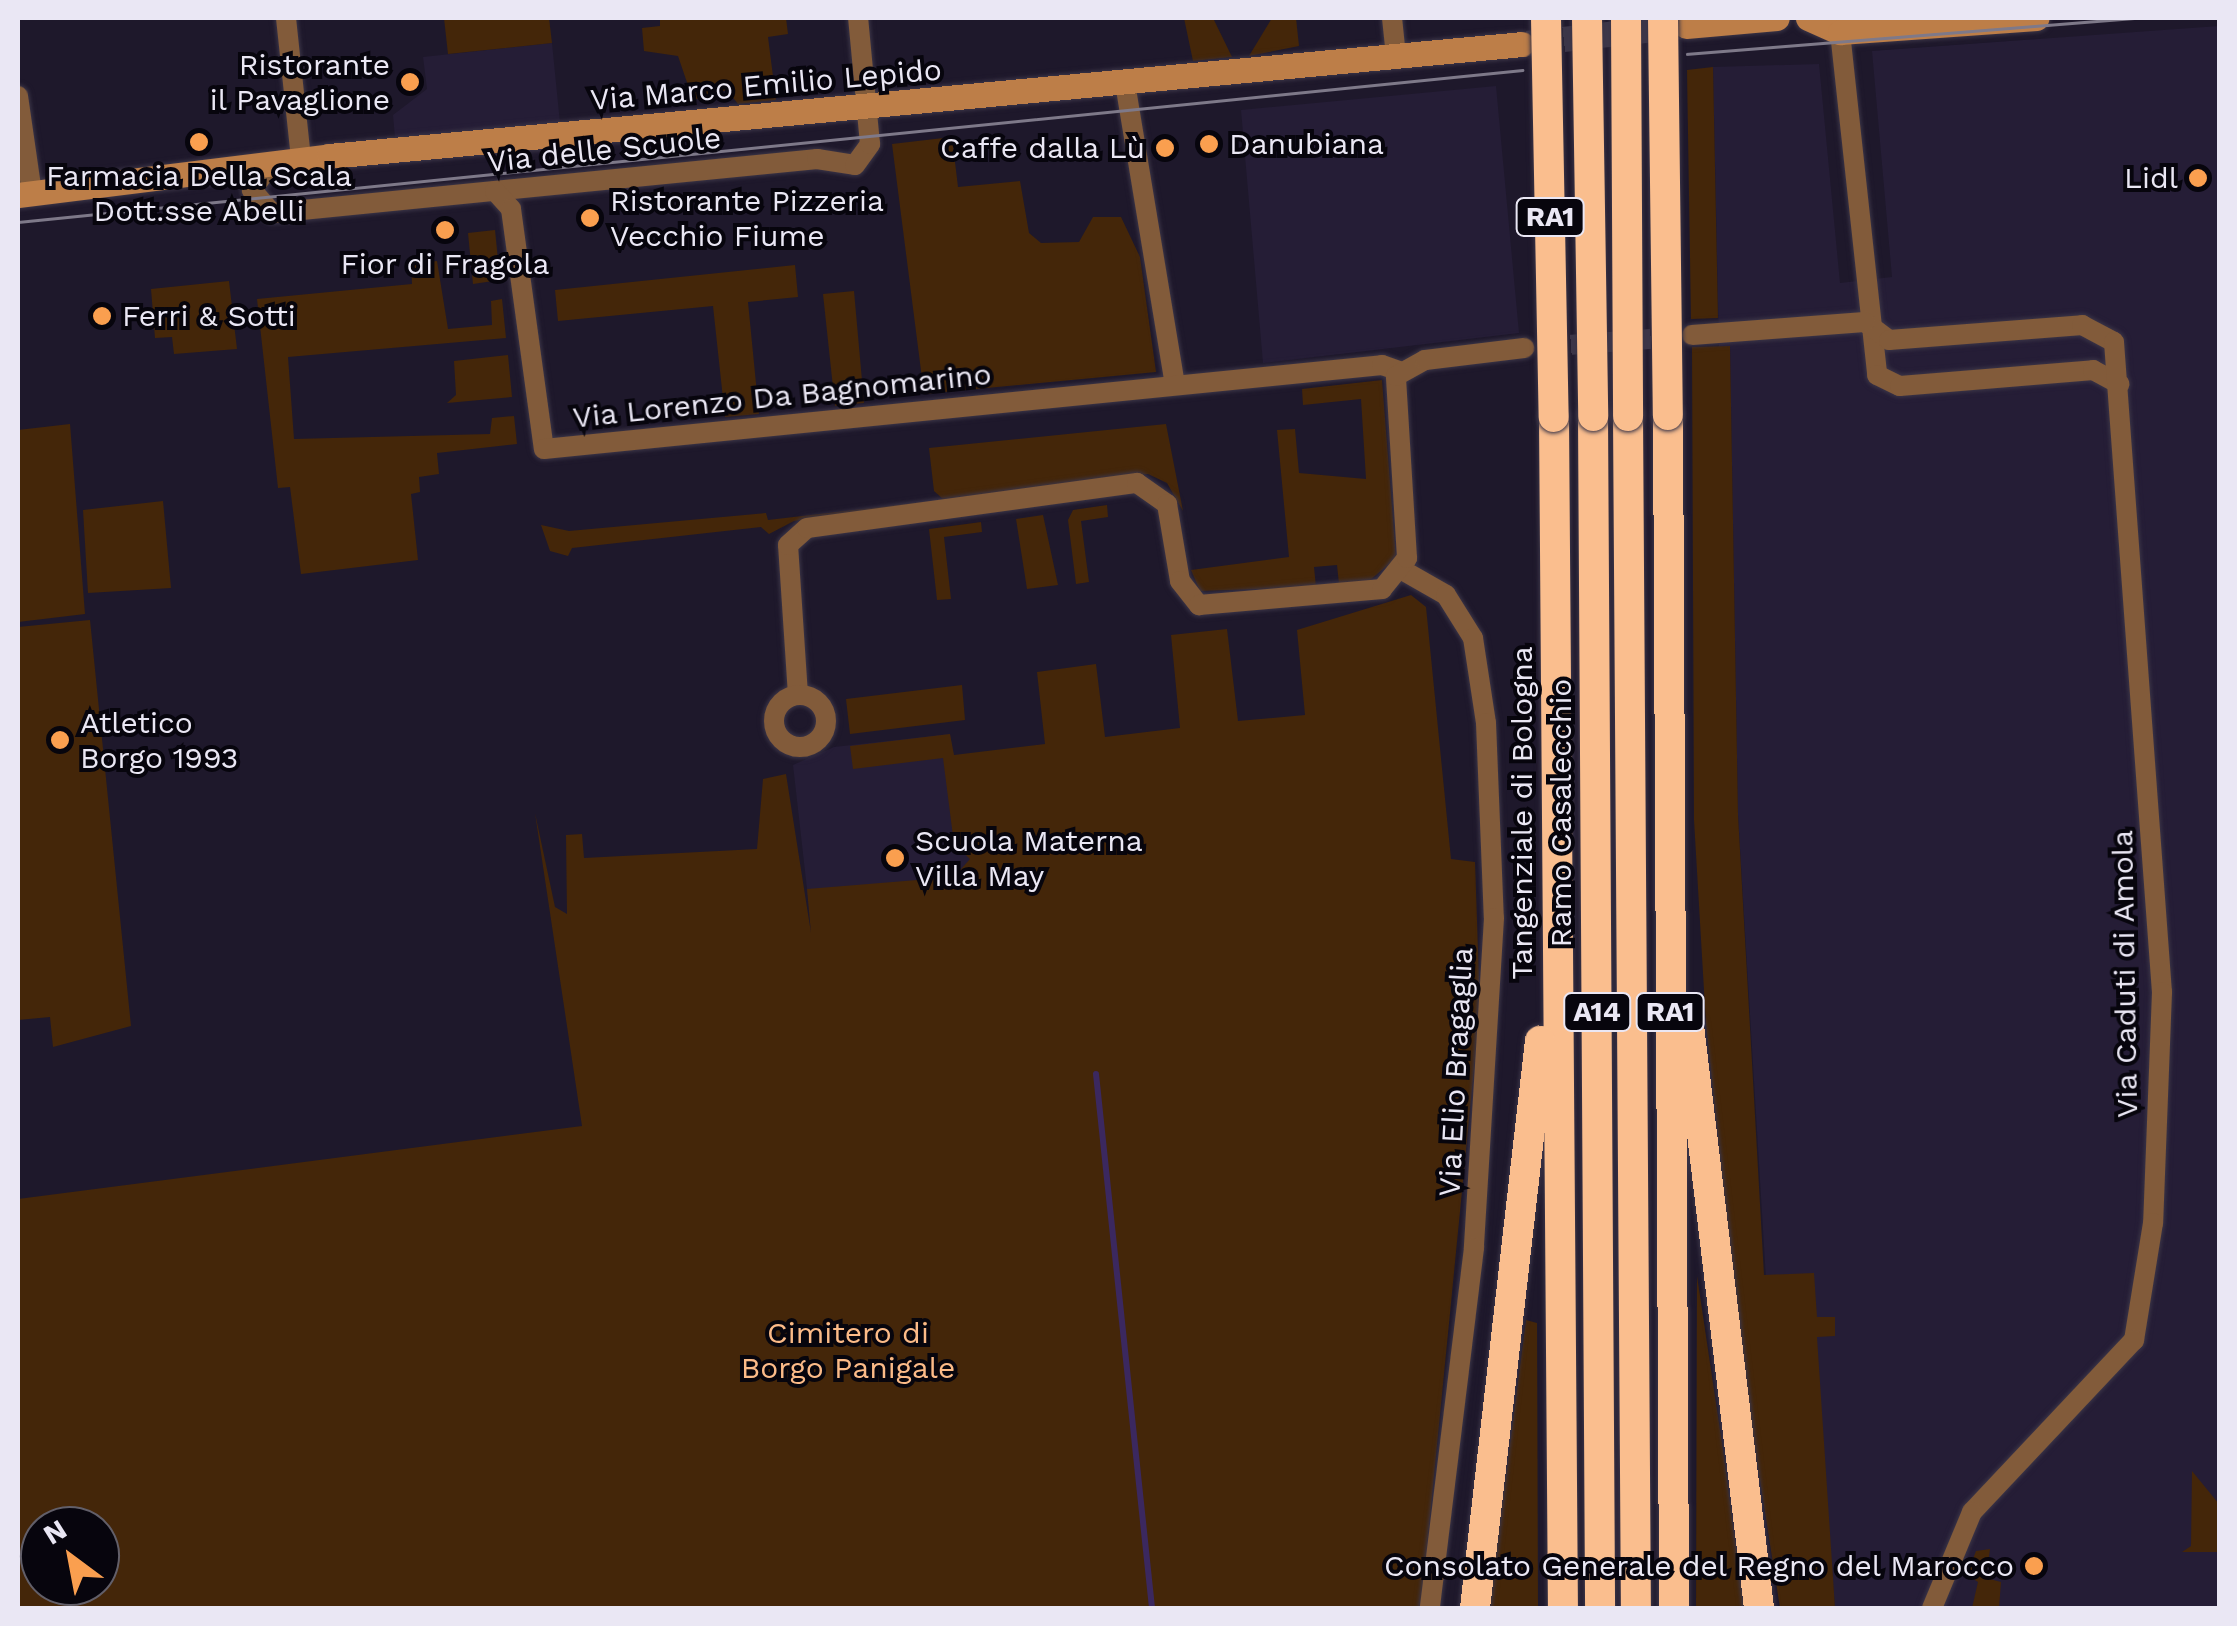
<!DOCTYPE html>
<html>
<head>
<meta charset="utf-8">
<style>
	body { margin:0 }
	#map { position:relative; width:2237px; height:1626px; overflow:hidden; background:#1e182b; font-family:"Work Sans",sans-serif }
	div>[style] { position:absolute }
	.built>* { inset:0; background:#251d36 }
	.green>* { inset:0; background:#442609 }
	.stream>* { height:6px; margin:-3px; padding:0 3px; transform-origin:3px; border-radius:3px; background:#3b285f }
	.minor-tunnel>* { height:20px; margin-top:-10px; transform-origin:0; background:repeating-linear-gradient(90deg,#3d3749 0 20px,transparent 0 30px) }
	.secondary-tunnel>* { height:25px; margin-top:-12.5px; transform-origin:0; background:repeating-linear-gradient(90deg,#3d3749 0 25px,transparent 0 37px) }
	.roads { filter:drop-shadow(0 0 2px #3b3547) drop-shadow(0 0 2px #3b3547) }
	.minor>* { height:20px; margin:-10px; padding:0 10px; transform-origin:10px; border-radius:10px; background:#825b3a }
	.minor>.ring { margin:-10px; padding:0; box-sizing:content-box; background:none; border:20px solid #825b3a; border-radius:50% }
	.secondary>* { height:25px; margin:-12.5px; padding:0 12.5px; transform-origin:12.5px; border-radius:12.5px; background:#bd7e48 }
	.motorway>* { height:30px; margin:-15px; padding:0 15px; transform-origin:15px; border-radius:15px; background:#fabe8e }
	.tram>* { height:2.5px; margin:-1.25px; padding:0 1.25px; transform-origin:1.25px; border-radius:1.25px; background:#7e7989 }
	.bridges { filter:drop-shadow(0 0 2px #3b3547) drop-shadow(0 0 2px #3b3547) }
	.motorway-bridge>* { height:30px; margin:-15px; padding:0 15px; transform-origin:15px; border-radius:15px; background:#fabe8e }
	.dots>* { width:28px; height:28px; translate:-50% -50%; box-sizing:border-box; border:5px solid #07050d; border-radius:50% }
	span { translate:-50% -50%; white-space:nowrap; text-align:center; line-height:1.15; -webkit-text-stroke:8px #07050d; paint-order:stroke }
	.shield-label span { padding:2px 8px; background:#07050d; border:2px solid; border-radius:8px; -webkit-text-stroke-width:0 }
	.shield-label { font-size:28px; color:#eae7f4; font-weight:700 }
	.poi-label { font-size:30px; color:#eae7f4 }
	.right { translate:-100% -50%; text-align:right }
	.left { translate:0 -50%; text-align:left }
	.street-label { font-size:30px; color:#eae7f4 }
	.park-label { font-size:30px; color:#fcbb88 }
	.frame { position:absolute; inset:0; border:20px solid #eae7f4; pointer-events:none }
	.north { position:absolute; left:20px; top:1506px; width:100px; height:100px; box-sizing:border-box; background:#07050d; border:2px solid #625f69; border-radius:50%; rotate:328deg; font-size:28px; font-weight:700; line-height:40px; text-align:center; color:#eae7f4 }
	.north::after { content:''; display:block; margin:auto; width:35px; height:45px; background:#fa9f4f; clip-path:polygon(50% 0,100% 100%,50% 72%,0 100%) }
</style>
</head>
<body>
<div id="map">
	<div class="built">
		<div style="clip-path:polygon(2219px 26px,2219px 1608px,1835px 1608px,1824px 1473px,1769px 1329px,1738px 815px,1730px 347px,1719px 347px,1713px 67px,1819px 64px,1840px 283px,1892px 277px,1872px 51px)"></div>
		<div style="clip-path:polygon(552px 43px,560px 123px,395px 138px,393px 115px,427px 89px,423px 57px)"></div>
		<div style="clip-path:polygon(1496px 86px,1519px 333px,1263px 363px,1241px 110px)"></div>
		<div style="clip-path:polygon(950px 734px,956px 768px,1010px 811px,938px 922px,812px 933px,793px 765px,834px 747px)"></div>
	</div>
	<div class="green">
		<div style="clip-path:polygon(444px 18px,549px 18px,552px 43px,448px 54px)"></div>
		<div style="clip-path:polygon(660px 18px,786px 18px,788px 34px,768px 37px,776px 100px,738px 104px,727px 90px,693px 100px,678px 56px,644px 51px,642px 28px,660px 26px)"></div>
		<div style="clip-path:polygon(1184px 18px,1213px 18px,1232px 57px,1193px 61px)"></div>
		<div style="clip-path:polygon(1272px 18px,1296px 18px,1299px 46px,1249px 56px)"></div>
		<div style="clip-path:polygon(1713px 67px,1718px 318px,1691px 319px,1687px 70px)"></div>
		<div style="clip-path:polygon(952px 137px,958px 187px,1020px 181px,1029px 233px,1041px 243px,1079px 242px,1093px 217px,1121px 217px,1140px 257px,1156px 372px,924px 394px,892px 144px)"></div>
		<div style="clip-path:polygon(495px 230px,500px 280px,473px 284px,468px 233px)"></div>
		<div style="clip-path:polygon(437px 261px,448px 329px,492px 325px,491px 301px,502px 299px,506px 338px,288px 357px,294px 439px,490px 434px,492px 418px,514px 416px,517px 444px,437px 453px,439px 474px,419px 477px,420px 492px,411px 494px,418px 560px,301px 574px,290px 487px,278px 488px,257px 299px,412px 284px,411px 264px)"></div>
		<div style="clip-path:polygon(795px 265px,798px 297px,748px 302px,759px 414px,725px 417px,713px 306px,558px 321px,555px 290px)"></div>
		<div style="clip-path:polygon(229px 281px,237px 349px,174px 354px,172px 337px,155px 338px,151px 289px)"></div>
		<div style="clip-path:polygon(854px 291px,864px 403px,835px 406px,823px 294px)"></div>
		<div style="clip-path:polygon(1730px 346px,1738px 815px,1764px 1275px,1814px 1273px,1817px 1317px,1835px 1317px,1835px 1336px,1817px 1337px,1835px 1608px,1780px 1608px,1743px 1372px,1706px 1024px,1694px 820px,1692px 347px)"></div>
		<div style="clip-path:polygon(508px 355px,512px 397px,447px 403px,456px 395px,454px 361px)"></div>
		<div style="clip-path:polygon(1382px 380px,1396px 558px,1369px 581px,1339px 584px,1337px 565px,1314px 567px,1316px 587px,1200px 591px,1191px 570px,1289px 557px,1277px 430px,1295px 429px,1299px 473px,1366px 479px,1361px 399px,1303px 405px,1302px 389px)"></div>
		<div style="clip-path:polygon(70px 424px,85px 614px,18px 622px,18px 430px)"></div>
		<div style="clip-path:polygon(1166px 424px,1183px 511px,1167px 483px,1148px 474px,943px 499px,934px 491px,929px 448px)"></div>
		<div style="clip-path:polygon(163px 501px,171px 588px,88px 593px,83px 510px)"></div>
		<div style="clip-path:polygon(931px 501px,794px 521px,769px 534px,761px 527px,572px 548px,568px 556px,550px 551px,541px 525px,569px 531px,766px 513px,768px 520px)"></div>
		<div style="clip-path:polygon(1107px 505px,1108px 517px,1081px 521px,1089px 582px,1076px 584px,1068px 520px,1073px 510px)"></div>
		<div style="clip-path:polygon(1043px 515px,1058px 585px,1027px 589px,1016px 519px)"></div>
		<div style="clip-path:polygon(981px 522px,982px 532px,944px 537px,951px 599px,937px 600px,929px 529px)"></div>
		<div style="clip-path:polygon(evenodd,1411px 595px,1426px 607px,1451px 859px,1475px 862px,1480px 1008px,1421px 1608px,18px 1608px,18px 1199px,582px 1126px,535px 813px,555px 907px,567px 914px,566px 835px,582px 834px,584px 858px,757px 849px,763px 779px,786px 774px,811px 933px,807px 889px,954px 877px,970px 859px,954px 844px,943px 758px,853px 769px,850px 746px,950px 734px,954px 755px,1045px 744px,1037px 672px,1096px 664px,1105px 737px,1180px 728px,1171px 635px,1227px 629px,1238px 721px,1305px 715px,1297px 630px,1411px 595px,40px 1526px,100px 1526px,100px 1586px,40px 1586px,40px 1526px)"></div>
		<div style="clip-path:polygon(90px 620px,131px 1026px,53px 1047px,50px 1017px,18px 1020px,18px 627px)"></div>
		<div style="clip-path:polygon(962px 685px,965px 720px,850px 734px,846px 699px)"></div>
		<div style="clip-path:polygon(1697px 1276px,1723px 1450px,1744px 1608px,1696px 1608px)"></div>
		<div style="clip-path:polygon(1526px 1320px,1537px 1323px,1538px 1608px,1489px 1608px)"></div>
		<div style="clip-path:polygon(2192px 1471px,2219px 1504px,2219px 1552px,2182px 1552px,2191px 1546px)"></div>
		<div style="clip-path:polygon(1990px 1549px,1986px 1578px,2001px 1582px,1999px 1608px,1972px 1608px,1978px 1582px,1967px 1575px,1976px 1551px)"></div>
	</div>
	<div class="stream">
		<div style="left:1096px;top:1074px;width:537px;rotate:84.01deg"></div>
	</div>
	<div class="minor-tunnel">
		<div style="left:1541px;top:347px;width:135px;rotate:-4.2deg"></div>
	</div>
	<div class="secondary-tunnel">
		<div style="left:1527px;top:43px;width:155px;rotate:-6.3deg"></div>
	</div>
	<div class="roads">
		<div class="minor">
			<div style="left:286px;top:18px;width:142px;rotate:83.9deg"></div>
			<div style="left:1392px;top:18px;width:38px;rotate:84deg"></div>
			<div style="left:1830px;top:20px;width:16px;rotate:50deg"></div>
			<div style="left:1840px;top:32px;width:345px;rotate:83.8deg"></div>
			<div style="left:1877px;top:375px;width:25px;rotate:26deg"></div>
			<div style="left:1900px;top:386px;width:194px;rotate:-4.7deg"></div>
			<div style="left:2093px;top:370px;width:30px;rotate:28deg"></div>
			<div style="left:1125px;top:83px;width:306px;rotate:80.6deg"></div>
			<div style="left:18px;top:96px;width:98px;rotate:81.8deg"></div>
			<div style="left:270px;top:165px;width:31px;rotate:126deg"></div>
			<div style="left:252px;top:190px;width:30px;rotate:49deg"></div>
			<div style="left:272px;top:213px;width:548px;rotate:-5.66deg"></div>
			<div style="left:817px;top:159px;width:38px;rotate:9deg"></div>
			<div style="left:855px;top:165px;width:26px;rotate:-54deg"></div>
			<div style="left:870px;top:144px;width:127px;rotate:-95.4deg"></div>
			<div style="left:495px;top:191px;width:24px;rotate:48deg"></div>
			<div style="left:511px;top:209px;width:242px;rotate:82.2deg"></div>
			<div style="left:544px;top:449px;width:842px;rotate:-5.72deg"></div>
			<div style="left:1382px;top:365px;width:18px;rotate:19deg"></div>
			<div style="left:1865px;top:322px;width:30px;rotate:37deg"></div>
			<div style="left:1889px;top:340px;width:194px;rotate:-4.4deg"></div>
			<div style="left:2082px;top:325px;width:36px;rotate:28deg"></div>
			<div style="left:2114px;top:342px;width:652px;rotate:85.78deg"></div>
			<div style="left:2162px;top:992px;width:231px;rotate:92.2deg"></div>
			<div style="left:2153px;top:1223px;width:119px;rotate:99.2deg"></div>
			<div style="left:2134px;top:1340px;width:236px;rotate:133.3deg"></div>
			<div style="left:1972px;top:1512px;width:104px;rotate:112.6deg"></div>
			<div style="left:1692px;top:335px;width:173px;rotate:-4.3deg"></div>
			<div style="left:1404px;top:571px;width:48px;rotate:29.7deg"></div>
			<div style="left:1446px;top:595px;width:51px;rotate:57.9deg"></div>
			<div style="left:1473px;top:638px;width:86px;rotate:81.3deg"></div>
			<div style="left:1486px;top:723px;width:195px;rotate:87.7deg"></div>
			<div style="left:1494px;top:918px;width:331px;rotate:93.5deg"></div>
			<div style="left:1474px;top:1248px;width:363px;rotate:97deg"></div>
			<div style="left:798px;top:695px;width:150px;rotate:-93.8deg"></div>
			<div style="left:788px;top:545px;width:25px;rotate:-42deg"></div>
			<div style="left:807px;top:528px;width:333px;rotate:-7.8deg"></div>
			<div style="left:1137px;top:483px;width:37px;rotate:35deg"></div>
			<div style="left:1167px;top:504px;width:78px;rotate:80.4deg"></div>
			<div style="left:1180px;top:581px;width:31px;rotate:52deg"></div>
			<div style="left:1199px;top:605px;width:184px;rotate:-5deg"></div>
			<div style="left:1382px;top:589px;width:40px;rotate:-51deg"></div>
			<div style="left:1407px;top:558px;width:182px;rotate:-93.5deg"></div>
			<div style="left:1396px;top:376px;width:33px;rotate:-29deg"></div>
			<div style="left:1425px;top:360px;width:100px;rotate:-6.9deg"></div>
			<div class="ring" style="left:774px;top:695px;width:32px;height:32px"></div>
		</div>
		<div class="secondary">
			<div style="left:1808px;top:18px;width:35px;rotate:24deg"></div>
			<div style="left:1840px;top:32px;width:197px;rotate:-4.1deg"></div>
			<div style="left:1686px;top:26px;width:91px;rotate:-5deg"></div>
			<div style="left:18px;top:195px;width:313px;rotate:-7.1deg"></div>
			<div style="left:329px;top:156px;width:1198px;rotate:-5.36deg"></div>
		</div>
		<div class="motorway">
			<div style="left:1668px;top:415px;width:1193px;rotate:89.71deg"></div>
			<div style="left:1593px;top:416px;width:1192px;rotate:89.66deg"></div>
			<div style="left:1628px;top:416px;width:1192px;rotate:89.62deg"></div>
			<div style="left:1554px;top:417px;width:1191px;rotate:89.57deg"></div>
			<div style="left:1689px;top:1026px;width:586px;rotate:83.14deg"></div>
			<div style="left:1475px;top:1608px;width:571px;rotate:-83.46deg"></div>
		</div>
	</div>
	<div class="tram">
		<div style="left:1687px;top:54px;width:450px;rotate:-4.6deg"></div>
		<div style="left:18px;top:222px;width:1512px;rotate:-5.77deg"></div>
	</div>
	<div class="bridges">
		<div class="motorway-bridge">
			<div style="left:1546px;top:18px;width:399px;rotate:88.9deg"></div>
			<div style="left:1587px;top:18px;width:398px;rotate:89.1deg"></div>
			<div style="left:1626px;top:18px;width:398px;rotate:89.7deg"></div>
			<div style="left:1663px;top:18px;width:397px;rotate:89.3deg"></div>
		</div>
	</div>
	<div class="dots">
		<div style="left:410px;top:82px;background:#fa9f4f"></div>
		<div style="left:199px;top:142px;background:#fa9f4f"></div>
		<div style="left:1209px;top:144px;background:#fa9f4f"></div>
		<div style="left:1165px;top:148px;background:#fa9f4f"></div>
		<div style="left:2198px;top:178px;background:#fa9f4f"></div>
		<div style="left:590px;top:218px;background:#fa9f4f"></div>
		<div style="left:445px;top:230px;background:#fa9f4f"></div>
		<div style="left:102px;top:316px;background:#fa9f4f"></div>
		<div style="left:60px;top:740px;background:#fa9f4f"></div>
		<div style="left:895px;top:858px;background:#fa9f4f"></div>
		<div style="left:2034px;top:1566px;background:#fa9f4f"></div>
	</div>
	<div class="shield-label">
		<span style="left:1550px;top:217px">RA1</span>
		<span style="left:1597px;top:1012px">A14</span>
		<span style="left:1670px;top:1012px">RA1</span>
	</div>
	<div class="poi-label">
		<span class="right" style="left:390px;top:82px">Ristorante<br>il Pavaglione</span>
		<span class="left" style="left:1229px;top:144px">Danubiana</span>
		<span class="right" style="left:1145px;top:148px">Caffe dalla Lù</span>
		<span style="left:199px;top:193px">Farmacia Della Scala<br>Dott.sse Abelli</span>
		<span class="right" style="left:2178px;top:178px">Lidl</span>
		<span class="left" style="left:610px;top:218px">Ristorante Pizzeria<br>Vecchio Fiume</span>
		<span style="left:445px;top:264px">Fior di Fragola</span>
		<span class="left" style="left:122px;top:316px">Ferri &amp; Sotti</span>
		<span class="left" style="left:80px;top:740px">Atletico<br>Borgo 1993</span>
		<span class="left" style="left:915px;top:858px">Scuola Materna<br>Villa May</span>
		<span class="right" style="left:2014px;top:1566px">Consolato Generale del Regno del Marocco</span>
	</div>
	<div class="street-label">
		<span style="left:766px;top:85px;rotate:-5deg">Via Marco Emilio Lepido</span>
		<span style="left:604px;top:150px;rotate:-6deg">Via delle Scuole</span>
		<span style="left:782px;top:396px;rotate:-6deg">Via Lorenzo Da Bagnomarino</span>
		<span style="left:1522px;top:813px;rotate:-90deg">Tangenziale di Bologna</span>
		<span style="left:1561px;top:813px;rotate:-90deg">Ramo Casalecchio</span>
		<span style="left:2125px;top:974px;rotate:-91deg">Via Caduti di Amola</span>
		<span style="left:1456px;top:1072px;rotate:-87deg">Via Elio Bragaglia</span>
	</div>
	<div class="park-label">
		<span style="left:848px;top:1350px">Cimitero di<br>Borgo Panigale</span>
	</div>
	<div class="frame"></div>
	<div class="north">N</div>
</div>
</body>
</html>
